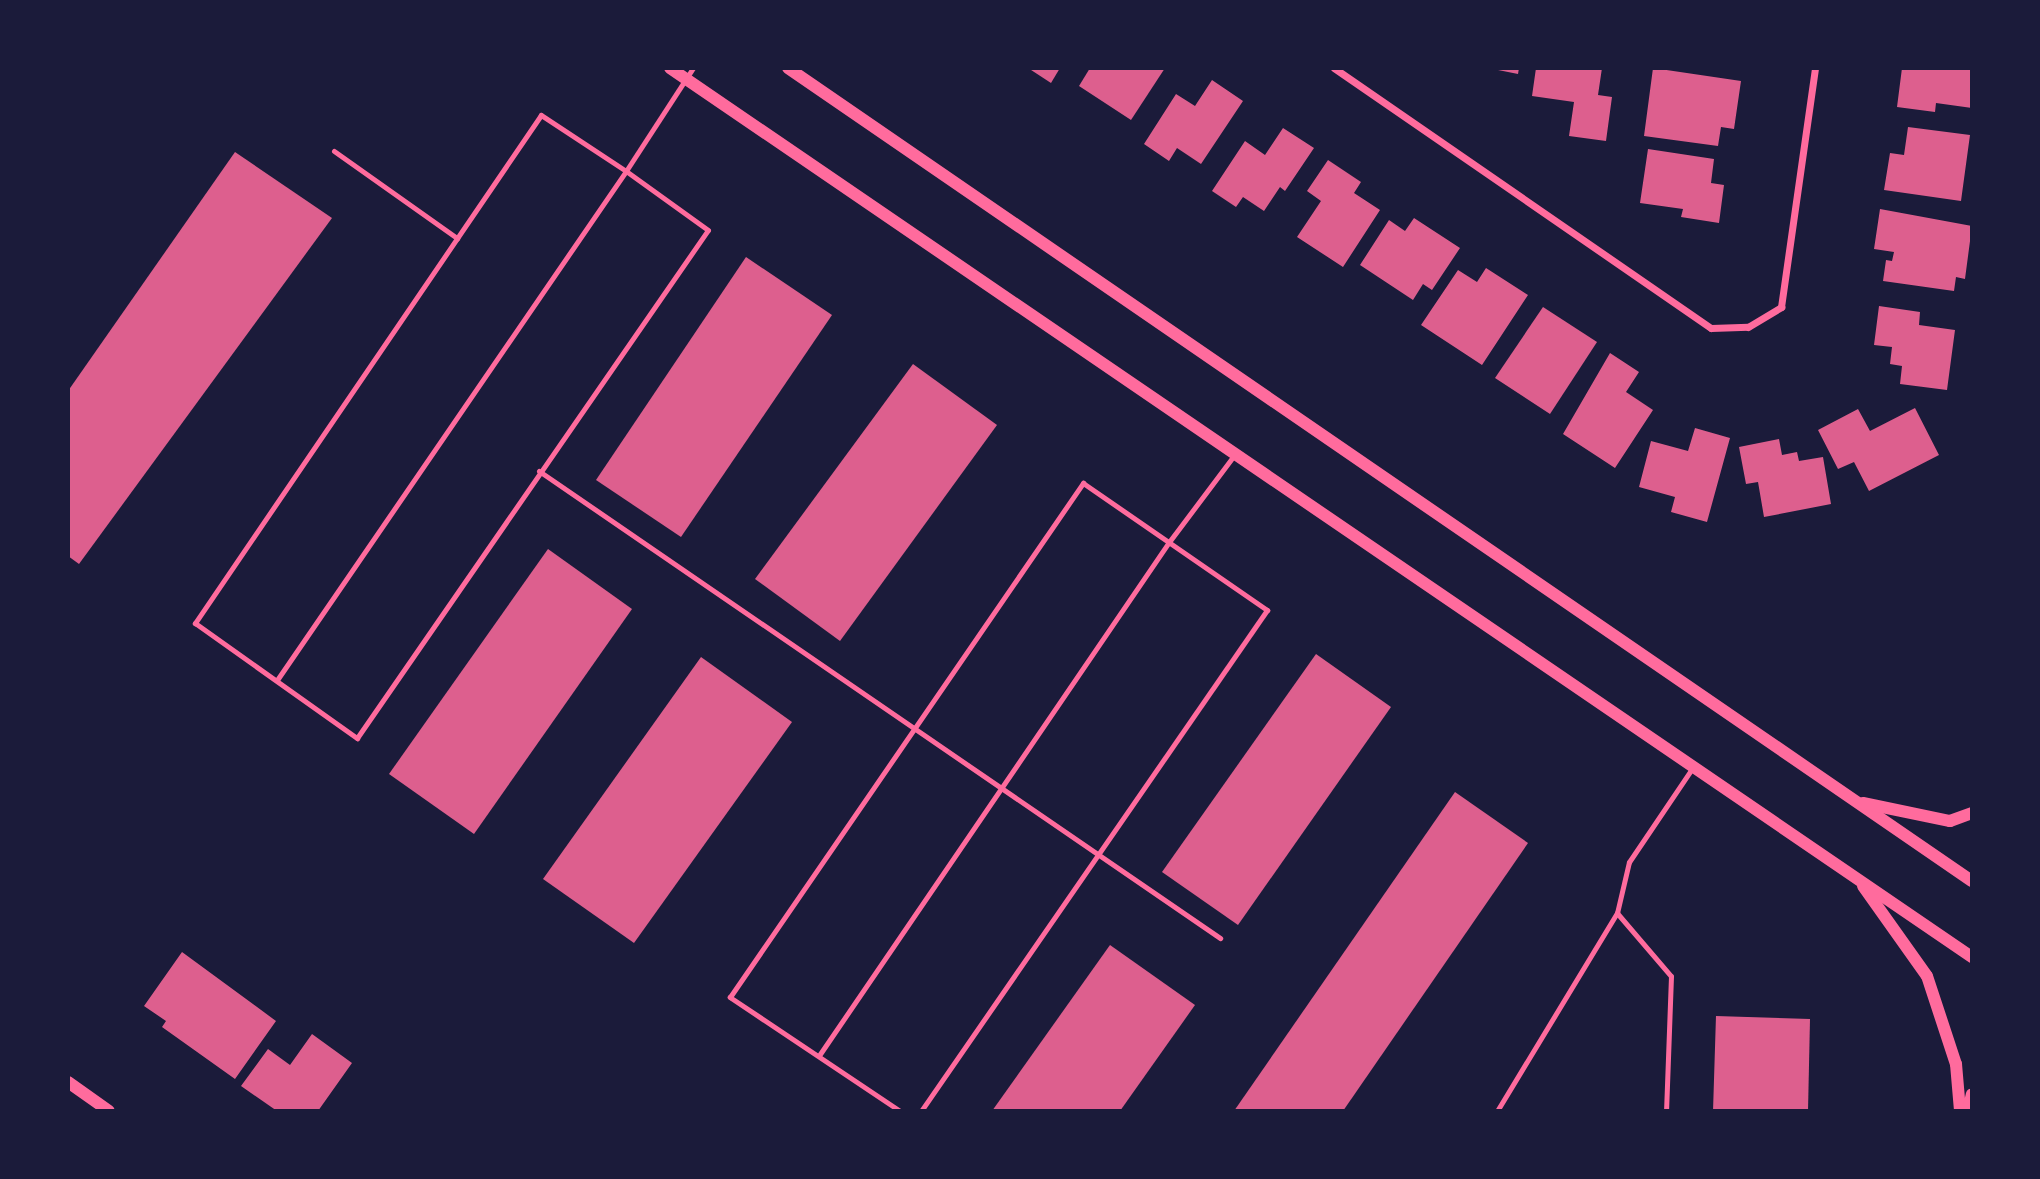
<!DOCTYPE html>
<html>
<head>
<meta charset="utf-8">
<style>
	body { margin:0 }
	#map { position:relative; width:2040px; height:1179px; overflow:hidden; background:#1b1b3a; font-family:Mulish,sans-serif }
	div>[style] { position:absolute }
	.building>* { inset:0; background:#dd5f8e }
	.service>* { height:5px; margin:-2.5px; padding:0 2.5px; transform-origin:2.5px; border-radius:2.5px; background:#ff6b9d }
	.minor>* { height:7px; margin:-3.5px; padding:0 3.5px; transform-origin:3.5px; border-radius:3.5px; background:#ff6b9d }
	.tertiary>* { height:12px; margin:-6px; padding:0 6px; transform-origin:6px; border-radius:6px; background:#ff6b9d }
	span { translate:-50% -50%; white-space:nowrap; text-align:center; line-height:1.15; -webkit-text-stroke:7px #1b1b3a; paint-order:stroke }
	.frame { position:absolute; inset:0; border:70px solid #1b1b3a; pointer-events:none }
</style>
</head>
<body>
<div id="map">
	<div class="building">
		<div style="clip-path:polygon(1028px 68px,1060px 68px,1051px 83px)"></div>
		<div style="clip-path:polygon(1090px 68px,1165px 68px,1131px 120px,1079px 86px)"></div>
		<div style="clip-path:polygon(1488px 68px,1519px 68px,1518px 74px)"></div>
		<div style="clip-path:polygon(1536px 68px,1602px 68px,1598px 95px,1612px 97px,1606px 141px,1569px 136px,1574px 102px,1532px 96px)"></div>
		<div style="clip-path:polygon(1653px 68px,1741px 81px,1734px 129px,1721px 127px,1718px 146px,1644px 136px)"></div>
		<div style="clip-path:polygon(1902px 68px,1971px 68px,1972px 108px,1936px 103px,1935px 112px,1897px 107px)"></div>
		<div style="clip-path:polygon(1212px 80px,1243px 101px,1201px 164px,1177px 148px,1169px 161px,1144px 144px,1176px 94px,1195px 106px)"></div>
		<div style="clip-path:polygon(1908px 127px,1970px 135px,1961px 201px,1884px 190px,1890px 153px,1904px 155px)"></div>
		<div style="clip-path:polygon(1283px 128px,1314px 148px,1285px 191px,1280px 187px,1264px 211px,1243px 197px,1236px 207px,1212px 191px,1245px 141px,1265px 155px)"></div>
		<div style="clip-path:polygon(1648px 149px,1714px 159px,1711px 183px,1724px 185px,1719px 223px,1681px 217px,1683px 209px,1640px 203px)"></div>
		<div style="clip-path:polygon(235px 152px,332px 218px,79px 564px,68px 556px,68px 391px)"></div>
		<div style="clip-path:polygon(1328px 160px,1361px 182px,1354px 193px,1380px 210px,1343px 267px,1297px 237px,1321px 201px,1307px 191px)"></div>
		<div style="clip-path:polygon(1880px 209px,1972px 226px,1965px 279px,1956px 277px,1954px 291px,1883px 281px,1886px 260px,1892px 261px,1894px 252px,1874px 249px)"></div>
		<div style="clip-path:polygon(1414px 218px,1460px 248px,1432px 290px,1423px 284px,1413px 300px,1360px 265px,1389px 220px,1405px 231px)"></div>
		<div style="clip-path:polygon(746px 257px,832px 315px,681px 537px,596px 480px)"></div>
		<div style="clip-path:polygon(1486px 268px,1528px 295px,1482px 365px,1421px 325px,1458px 270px,1477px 282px)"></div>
		<div style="clip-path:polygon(1879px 306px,1920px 312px,1919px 325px,1955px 330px,1947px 390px,1900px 384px,1902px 366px,1890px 364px,1892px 347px,1874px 345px)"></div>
		<div style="clip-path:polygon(1543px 307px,1597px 342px,1550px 414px,1495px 378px)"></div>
		<div style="clip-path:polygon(1610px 353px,1639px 372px,1626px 392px,1653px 410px,1615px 468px,1563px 434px)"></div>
		<div style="clip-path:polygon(913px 364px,997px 425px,840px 641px,755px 579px)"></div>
		<div style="clip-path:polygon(1915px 408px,1939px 455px,1869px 491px,1854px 462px,1838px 469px,1818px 430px,1858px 409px,1870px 431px)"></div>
		<div style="clip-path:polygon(1695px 428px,1730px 438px,1707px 522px,1671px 512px,1675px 497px,1639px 487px,1651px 441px,1688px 451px)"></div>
		<div style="clip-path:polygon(1779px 439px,1782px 455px,1797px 452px,1799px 461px,1823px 457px,1831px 504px,1764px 517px,1758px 482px,1746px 484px,1739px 447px)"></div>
		<div style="clip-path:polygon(548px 549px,632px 609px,474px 834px,389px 774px)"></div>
		<div style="clip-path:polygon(1316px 654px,1391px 707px,1238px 925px,1162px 872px)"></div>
		<div style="clip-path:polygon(701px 657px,792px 722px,634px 943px,543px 879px)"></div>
		<div style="clip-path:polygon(1455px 792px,1528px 843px,1343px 1111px,1234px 1111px)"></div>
		<div style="clip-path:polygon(1110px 945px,1195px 1005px,1120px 1111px,992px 1111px)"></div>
		<div style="clip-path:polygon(182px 952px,276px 1021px,235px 1079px,162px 1027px,166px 1021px,144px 1006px)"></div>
		<div style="clip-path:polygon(1716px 1016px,1810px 1019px,1808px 1111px,1713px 1111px)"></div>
		<div style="clip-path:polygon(312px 1034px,352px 1063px,318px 1111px,277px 1111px,241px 1086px,268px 1049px,290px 1065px)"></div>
	</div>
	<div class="service">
		<div style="left:334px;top:151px;width:151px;rotate:35.3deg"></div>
		<div style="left:539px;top:471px;width:826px;rotate:34.44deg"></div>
		<div style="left:277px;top:680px;width:617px;rotate:-55.56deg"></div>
		<div style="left:626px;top:171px;width:102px;rotate:-146.6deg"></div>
		<div style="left:541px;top:115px;width:615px;rotate:124.26deg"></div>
		<div style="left:195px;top:623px;width:199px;rotate:35.4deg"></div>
		<div style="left:357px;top:738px;width:617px;rotate:-55.36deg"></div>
		<div style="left:708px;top:230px;width:101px;rotate:-144.3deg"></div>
		<div style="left:626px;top:171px;width:123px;rotate:-57deg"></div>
		<div style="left:1617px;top:913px;width:83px;rotate:49.4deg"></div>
		<div style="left:1671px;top:976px;width:135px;rotate:92.1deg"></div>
		<div style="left:820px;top:1054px;width:620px;rotate:-55.72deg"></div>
		<div style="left:1169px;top:542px;width:110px;rotate:-53.1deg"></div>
		<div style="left:900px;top:1111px;width:205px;rotate:-146.2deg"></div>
		<div style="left:730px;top:997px;width:624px;rotate:-55.52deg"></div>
		<div style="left:1083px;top:483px;width:224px;rotate:34.6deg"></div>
		<div style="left:1267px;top:610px;width:609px;rotate:124.63deg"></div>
		<div style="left:1497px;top:1111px;width:232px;rotate:-58.8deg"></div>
		<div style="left:1617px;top:913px;width:52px;rotate:-76.8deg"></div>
		<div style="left:1629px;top:862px;width:115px;rotate:-56deg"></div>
	</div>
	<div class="minor">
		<div style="left:1334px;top:68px;width:458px;rotate:34.6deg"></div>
		<div style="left:1711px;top:328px;width:37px;rotate:-2deg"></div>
		<div style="left:1748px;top:327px;width:39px;rotate:-31deg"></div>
		<div style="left:1781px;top:307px;width:241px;rotate:-81.9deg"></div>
	</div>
	<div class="tertiary">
		<div style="left:670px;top:68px;width:1577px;rotate:34.33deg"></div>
		<div style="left:788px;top:68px;width:1436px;rotate:34.48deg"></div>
		<div style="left:1863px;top:803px;width:89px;rotate:11.7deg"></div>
		<div style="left:1950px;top:821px;width:23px;rotate:-20deg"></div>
		<div style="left:1863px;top:886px;width:110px;rotate:54.6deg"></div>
		<div style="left:1927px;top:976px;width:93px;rotate:71.8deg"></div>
		<div style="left:1956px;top:1064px;width:47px;rotate:85.1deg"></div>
		<div style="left:68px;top:1082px;width:50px;rotate:35.3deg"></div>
		<div style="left:1968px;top:1111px;width:17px;rotate:-77deg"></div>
	</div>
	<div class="frame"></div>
</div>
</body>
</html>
